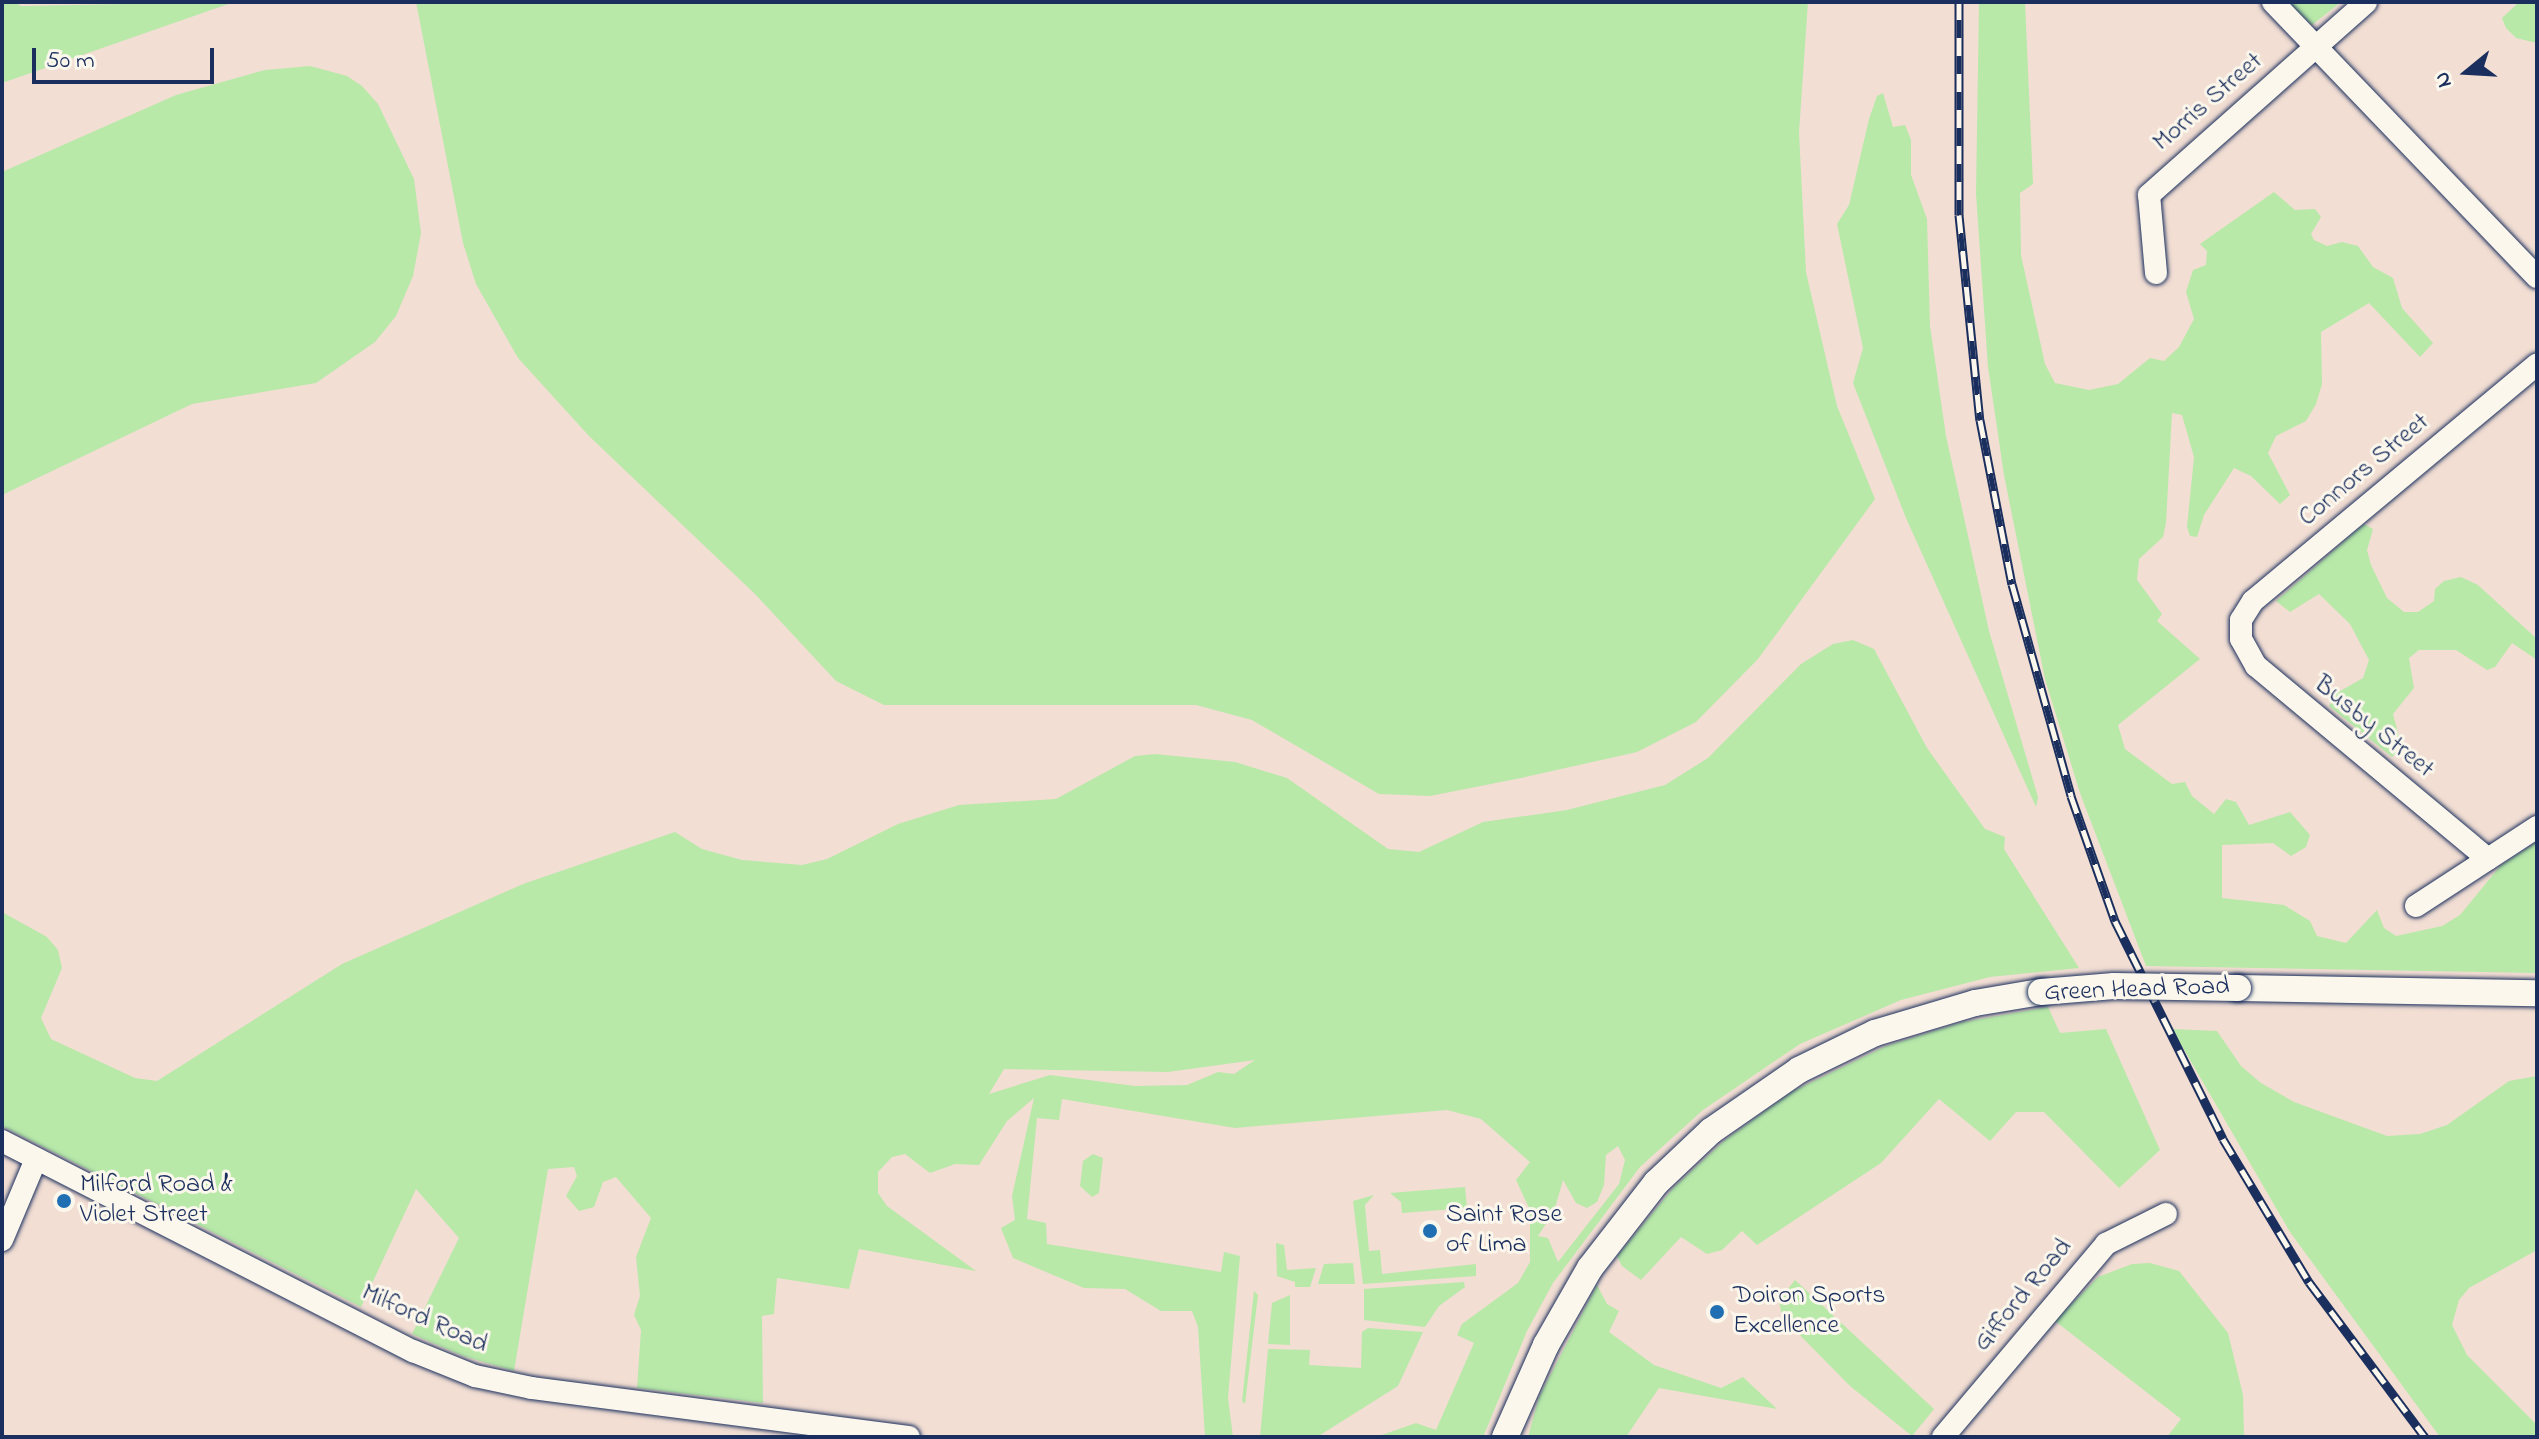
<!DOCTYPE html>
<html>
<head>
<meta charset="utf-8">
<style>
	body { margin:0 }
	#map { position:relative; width:2539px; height:1439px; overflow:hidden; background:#f2ded3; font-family:"Indie Flower",sans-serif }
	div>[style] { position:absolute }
	.green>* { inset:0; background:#b8e9a9 }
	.roads { filter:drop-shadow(0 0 2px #1b2f5e) drop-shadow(0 0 2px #1b2f5e) }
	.minor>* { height:22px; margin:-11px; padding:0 11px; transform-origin:11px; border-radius:11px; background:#fbf7ec }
	.tertiary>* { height:26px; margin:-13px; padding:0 13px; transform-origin:13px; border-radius:13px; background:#fbf7ec }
	.rail>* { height:9px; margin-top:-4.5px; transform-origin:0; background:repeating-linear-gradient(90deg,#fbf7ec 0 18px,#1b2f5e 0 36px); box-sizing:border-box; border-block:2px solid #1b2f5e }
	.bridges { filter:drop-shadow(0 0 2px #1b2f5e) drop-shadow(0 0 2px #1b2f5e) }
	.tertiary-bridge>* { height:26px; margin:-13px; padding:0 13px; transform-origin:13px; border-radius:13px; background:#fbf7ec }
	.dots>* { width:22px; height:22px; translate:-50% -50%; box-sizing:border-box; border:4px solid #fbf7ec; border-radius:50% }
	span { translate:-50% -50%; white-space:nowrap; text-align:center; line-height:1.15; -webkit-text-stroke:6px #fbf7ec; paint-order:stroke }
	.street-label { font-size:26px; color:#1b2f5e }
	.poi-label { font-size:26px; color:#1b2f5e }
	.left { translate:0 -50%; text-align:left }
	.frame { position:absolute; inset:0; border:4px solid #1b2f5e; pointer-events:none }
	.north { position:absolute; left:2427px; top:32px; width:80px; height:80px; -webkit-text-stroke:6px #fbf7ec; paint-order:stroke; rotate:252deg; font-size:22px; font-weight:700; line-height:32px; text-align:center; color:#1b2f5e }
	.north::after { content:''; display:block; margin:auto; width:28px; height:36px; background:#1b2f5e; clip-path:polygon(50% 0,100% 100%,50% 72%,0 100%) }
	.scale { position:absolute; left:32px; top:48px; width:182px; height:36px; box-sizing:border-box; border:4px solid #1b2f5e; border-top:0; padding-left:10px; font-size:24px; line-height:28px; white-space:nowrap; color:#1b2f5e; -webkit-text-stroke:6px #fbf7ec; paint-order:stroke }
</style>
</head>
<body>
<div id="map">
	<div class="green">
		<div style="clip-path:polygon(14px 2px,21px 6px,234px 2px,2px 83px,2px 3px)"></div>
		<div style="clip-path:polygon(416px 2px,1808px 2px,1799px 132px,1806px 272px,1837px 406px,1875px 499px,1758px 659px,1696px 722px,1637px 752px,1521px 778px,1430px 796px,1379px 794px,1252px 720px,1196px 705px,884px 705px,836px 681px,755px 594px,589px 436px,518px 358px,476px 284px,463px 243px)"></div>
		<div style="clip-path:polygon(1979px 2px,2025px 2px,2033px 184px,2020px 193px,2021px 255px,2045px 364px,2055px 383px,2089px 390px,2118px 384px,2150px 358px,2164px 361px,2179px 347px,2194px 319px,2186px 292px,2193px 270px,2206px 265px,2207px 251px,2200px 244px,2274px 192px,2295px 210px,2315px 209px,2321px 217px,2311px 234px,2314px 240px,2327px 246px,2342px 242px,2358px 246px,2373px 267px,2393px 278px,2402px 308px,2433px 343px,2420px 357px,2369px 303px,2321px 332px,2322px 384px,2316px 404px,2306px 421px,2276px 436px,2268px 453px,2290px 495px,2280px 504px,2251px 476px,2234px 468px,2204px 515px,2197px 537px,2190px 536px,2187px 527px,2194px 457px,2182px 415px,2172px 413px,2166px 523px,2163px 537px,2139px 559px,2137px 580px,2162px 614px,2157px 621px,2200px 659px,2118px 725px,2125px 749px,2172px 784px,2185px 782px,2192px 796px,2214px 814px,2226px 799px,2236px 802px,2249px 825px,2290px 812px,2310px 835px,2306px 847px,2291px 856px,2273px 843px,2222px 845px,2222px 898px,2284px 905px,2310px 921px,2317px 936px,2346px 943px,2377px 910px,2384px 928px,2396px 936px,2442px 926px,2460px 915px,2501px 865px,2537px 842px,2537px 973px,2146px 966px,2080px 793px,2045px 679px,2004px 475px,1988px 367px,1976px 194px)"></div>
		<div style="clip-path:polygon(2286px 2px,2341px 2px,2312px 25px)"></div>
		<div style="clip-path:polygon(2517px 4px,2537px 4px,2537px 43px,2516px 38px,2506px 28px,2502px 18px)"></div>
		<div style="clip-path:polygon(310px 66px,347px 76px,362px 86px,378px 104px,414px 179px,421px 233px,413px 276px,396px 316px,375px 342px,316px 383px,192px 404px,2px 495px,2px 172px,176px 95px,265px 70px)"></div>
		<div style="clip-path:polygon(1883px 93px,1893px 127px,1905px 125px,1911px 140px,1911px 175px,1927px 219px,1930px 326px,1946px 436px,1989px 631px,2038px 797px,2036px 807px,1906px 518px,1853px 383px,1863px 348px,1837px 224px,1849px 205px,1869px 119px,1877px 96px)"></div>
		<div style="clip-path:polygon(2364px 524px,2373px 529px,2367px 550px,2371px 565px,2387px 598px,2404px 612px,2418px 612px,2434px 601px,2435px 589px,2444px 581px,2461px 577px,2478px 585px,2537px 639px,2537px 660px,2512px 643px,2495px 667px,2487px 670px,2456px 650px,2419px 650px,2409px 658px,2414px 688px,2393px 714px,2402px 748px,2392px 757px,2329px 706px,2335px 694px,2363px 678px,2369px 660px,2350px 624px,2319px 594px,2290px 612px,2276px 601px)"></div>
		<div style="clip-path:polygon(evenodd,1853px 640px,1874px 649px,1927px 748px,1985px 829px,2005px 837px,2004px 849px,2079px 968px,1990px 977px,1901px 1000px,1800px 1044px,1703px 1110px,1640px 1167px,1553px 1283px,1527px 1331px,1483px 1437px,1376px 1437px,1416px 1423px,1436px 1430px,1474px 1343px,1457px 1335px,1462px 1324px,1518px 1283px,1530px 1262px,1530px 1210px,1516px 1180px,1530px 1162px,1481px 1119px,1447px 1110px,1235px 1128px,1062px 1099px,1059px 1120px,1037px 1118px,1027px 1219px,1046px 1223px,1047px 1244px,1221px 1272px,1224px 1252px,1240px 1256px,1228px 1398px,1233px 1437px,1205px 1437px,1198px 1327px,1192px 1311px,1161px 1311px,1125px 1289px,1084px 1288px,1013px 1258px,1001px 1228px,1015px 1220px,1012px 1196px,1034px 1098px,1007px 1121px,979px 1165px,955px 1164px,930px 1173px,905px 1154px,892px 1157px,878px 1172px,878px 1193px,887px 1206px,976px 1271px,859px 1249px,849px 1289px,777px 1278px,774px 1314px,762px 1316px,763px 1403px,637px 1388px,641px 1330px,634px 1315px,640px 1296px,636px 1257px,651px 1218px,616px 1177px,603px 1182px,594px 1207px,579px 1211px,566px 1196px,577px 1176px,574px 1167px,548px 1169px,514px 1371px,463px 1356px,412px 1334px,459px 1238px,416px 1189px,361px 1307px,2px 1126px,2px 912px,47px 937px,58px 950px,62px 968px,41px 1018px,51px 1039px,135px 1078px,157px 1081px,342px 964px,523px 884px,675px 832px,702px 849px,742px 860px,802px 865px,827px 859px,898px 824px,959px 805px,1056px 799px,1135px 756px,1155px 754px,1235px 762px,1287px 778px,1388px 849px,1419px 852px,1483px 822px,1567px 810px,1665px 785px,1708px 758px,1801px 664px,1833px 644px,1853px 640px,1255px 1060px,1234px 1074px,1218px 1072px,1187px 1085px,1135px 1086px,1050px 1075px,989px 1094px,1004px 1069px,1168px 1072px,1255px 1060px,1853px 640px,1618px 1146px,1625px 1160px,1619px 1184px,1558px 1262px,1548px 1238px,1538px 1236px,1554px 1211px,1563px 1180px,1576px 1203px,1587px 1208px,1597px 1202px,1604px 1185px,1606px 1155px,1618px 1146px)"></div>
		<div style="clip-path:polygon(2048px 1007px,2060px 1033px,2106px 1029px,2160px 1150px,2119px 1188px,2044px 1112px,2016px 1112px,1990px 1141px,1939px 1099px,1881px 1163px,1757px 1245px,1742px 1231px,1722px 1250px,1707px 1254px,1681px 1237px,1641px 1280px,1622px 1266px,1617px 1256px,1674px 1187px,1725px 1140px,1793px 1091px,1886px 1046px,1963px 1022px)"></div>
		<div style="clip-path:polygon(2172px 1029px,2217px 1031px,2241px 1066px,2261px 1083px,2294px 1102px,2387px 1136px,2420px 1134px,2447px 1125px,2509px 1081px,2537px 1076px,2537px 1250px,2469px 1288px,2459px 1300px,2452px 1325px,2467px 1355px,2537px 1425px,2537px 1437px,2440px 1437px,2290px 1232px)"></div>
		<div style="clip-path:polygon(1093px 1154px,1103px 1158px,1099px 1193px,1092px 1197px,1080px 1186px,1083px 1161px)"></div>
		<div style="clip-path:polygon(1465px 1187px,1467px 1208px,1402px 1213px,1401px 1202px,1390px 1193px)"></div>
		<div style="clip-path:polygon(1374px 1195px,1365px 1205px,1369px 1251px,1380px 1250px,1382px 1274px,1476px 1264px,1476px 1276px,1363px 1284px,1353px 1201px)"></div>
		<div style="clip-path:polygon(1276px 1243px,1284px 1245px,1287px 1270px,1316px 1268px,1310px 1287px,1295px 1287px,1295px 1282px,1277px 1276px)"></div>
		<div style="clip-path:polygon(1353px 1263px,1355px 1284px,1318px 1284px,1324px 1264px)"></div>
		<div style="clip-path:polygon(2150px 1263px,2179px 1271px,2228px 1333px,2243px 1395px,2244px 1437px,2167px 1437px,2181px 1419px,2055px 1321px,2098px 1277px,2132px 1264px)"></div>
		<div style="clip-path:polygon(1795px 1280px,1934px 1409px,1912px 1436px,1850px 1386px,1782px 1317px,1779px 1300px)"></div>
		<div style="clip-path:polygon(1464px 1282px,1465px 1287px,1439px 1306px,1425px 1327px,1364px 1320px,1364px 1289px)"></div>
		<div style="clip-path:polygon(1597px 1285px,1607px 1304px,1619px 1311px,1609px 1332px,1654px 1365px,1721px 1388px,1743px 1377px,1777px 1409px,1659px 1388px,1626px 1437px,1528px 1437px,1539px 1397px)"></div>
		<div style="clip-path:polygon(1254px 1291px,1258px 1295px,1245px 1404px,1242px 1401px)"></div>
		<div style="clip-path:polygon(1290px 1295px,1290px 1345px,1268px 1344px,1272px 1303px)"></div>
		<div style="clip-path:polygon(1368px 1328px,1423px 1332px,1398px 1386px,1317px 1437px,1260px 1437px,1268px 1349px,1310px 1350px,1309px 1365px,1361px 1368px,1362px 1332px)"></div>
	</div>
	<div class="roads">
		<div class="minor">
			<div style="left:2273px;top:2px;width:381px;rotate:46.2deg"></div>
			<div style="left:2156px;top:273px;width:78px;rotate:-95.1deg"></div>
			<div style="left:2149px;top:195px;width:290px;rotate:-41.6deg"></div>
			<div style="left:2488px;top:859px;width:302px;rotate:-140.2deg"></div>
			<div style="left:2256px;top:666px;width:31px;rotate:-119deg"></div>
			<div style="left:2241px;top:639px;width:19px;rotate:-90deg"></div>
			<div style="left:2241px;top:620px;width:22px;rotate:-58deg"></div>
			<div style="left:2253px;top:601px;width:370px;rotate:-39.8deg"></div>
			<div style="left:2416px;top:906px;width:145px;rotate:-33.1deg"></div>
			<div style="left:2px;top:1141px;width:462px;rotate:27.1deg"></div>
			<div style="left:413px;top:1351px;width:67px;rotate:22deg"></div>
			<div style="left:475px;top:1376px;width:58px;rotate:11.9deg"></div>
			<div style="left:532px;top:1388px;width:380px;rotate:7.4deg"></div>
			<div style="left:2px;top:1240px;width:88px;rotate:-67.2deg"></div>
			<div style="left:1943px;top:1437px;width:253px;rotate:-49.8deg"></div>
			<div style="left:2106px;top:1244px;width:67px;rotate:-26.6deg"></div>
		</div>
		<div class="tertiary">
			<div style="left:2238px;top:988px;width:299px;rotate:1deg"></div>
			<div style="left:1505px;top:1437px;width:101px;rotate:-66deg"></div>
			<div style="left:1546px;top:1345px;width:89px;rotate:-60.3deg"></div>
			<div style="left:1590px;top:1268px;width:108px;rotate:-52.2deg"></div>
			<div style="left:1656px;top:1183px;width:76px;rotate:-43.4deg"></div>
			<div style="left:1711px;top:1131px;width:107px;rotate:-34.7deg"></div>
			<div style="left:1799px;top:1070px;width:85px;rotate:-26deg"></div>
			<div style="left:1875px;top:1033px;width:104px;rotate:-16.7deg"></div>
			<div style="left:1975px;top:1003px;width:67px;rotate:-9.5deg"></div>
		</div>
	</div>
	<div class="rail">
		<div style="left:1959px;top:2px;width:213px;rotate:90deg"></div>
		<div style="left:1959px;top:215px;width:206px;rotate:84.2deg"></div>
		<div style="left:1980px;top:420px;width:167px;rotate:79deg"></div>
		<div style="left:2012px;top:584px;width:220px;rotate:74.4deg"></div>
		<div style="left:2071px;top:796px;width:133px;rotate:70.6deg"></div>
		<div style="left:2115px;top:921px;width:243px;rotate:63.6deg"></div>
		<div style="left:2223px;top:1139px;width:167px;rotate:59deg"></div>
		<div style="left:2309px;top:1282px;width:194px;rotate:53.2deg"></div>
	</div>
	<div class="bridges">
		<div class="tertiary-bridge">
			<div style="left:2041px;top:992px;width:73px;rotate:-4.7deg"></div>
			<div style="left:2114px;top:986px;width:124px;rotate:0.9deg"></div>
		</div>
	</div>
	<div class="dots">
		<div style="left:64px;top:1201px;background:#1f6fb2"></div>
		<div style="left:1430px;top:1231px;background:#1f6fb2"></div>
		<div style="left:1717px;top:1312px;background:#1f6fb2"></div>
	</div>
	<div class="street-label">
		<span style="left:2209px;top:103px;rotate:-41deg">Morris Street</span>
		<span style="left:2365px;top:471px;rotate:-40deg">Connors Street</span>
		<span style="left:2373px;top:728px;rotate:39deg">Busby Street</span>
		<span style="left:2137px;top:991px;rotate:-2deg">Green Head Road</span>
		<span style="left:2024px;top:1296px;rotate:-50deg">Gifford Road</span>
		<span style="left:424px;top:1320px;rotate:24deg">Milford Road</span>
	</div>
	<div class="poi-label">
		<span class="left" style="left:80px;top:1201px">Milford Road &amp;<br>Violet Street</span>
		<span class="left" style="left:1446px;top:1231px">Saint Rose<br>of Lima</span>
		<span class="left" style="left:1733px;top:1312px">Doiron Sports<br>Excellence</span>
	</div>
	<div class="frame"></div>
	<div class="north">N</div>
	<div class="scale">50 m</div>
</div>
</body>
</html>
